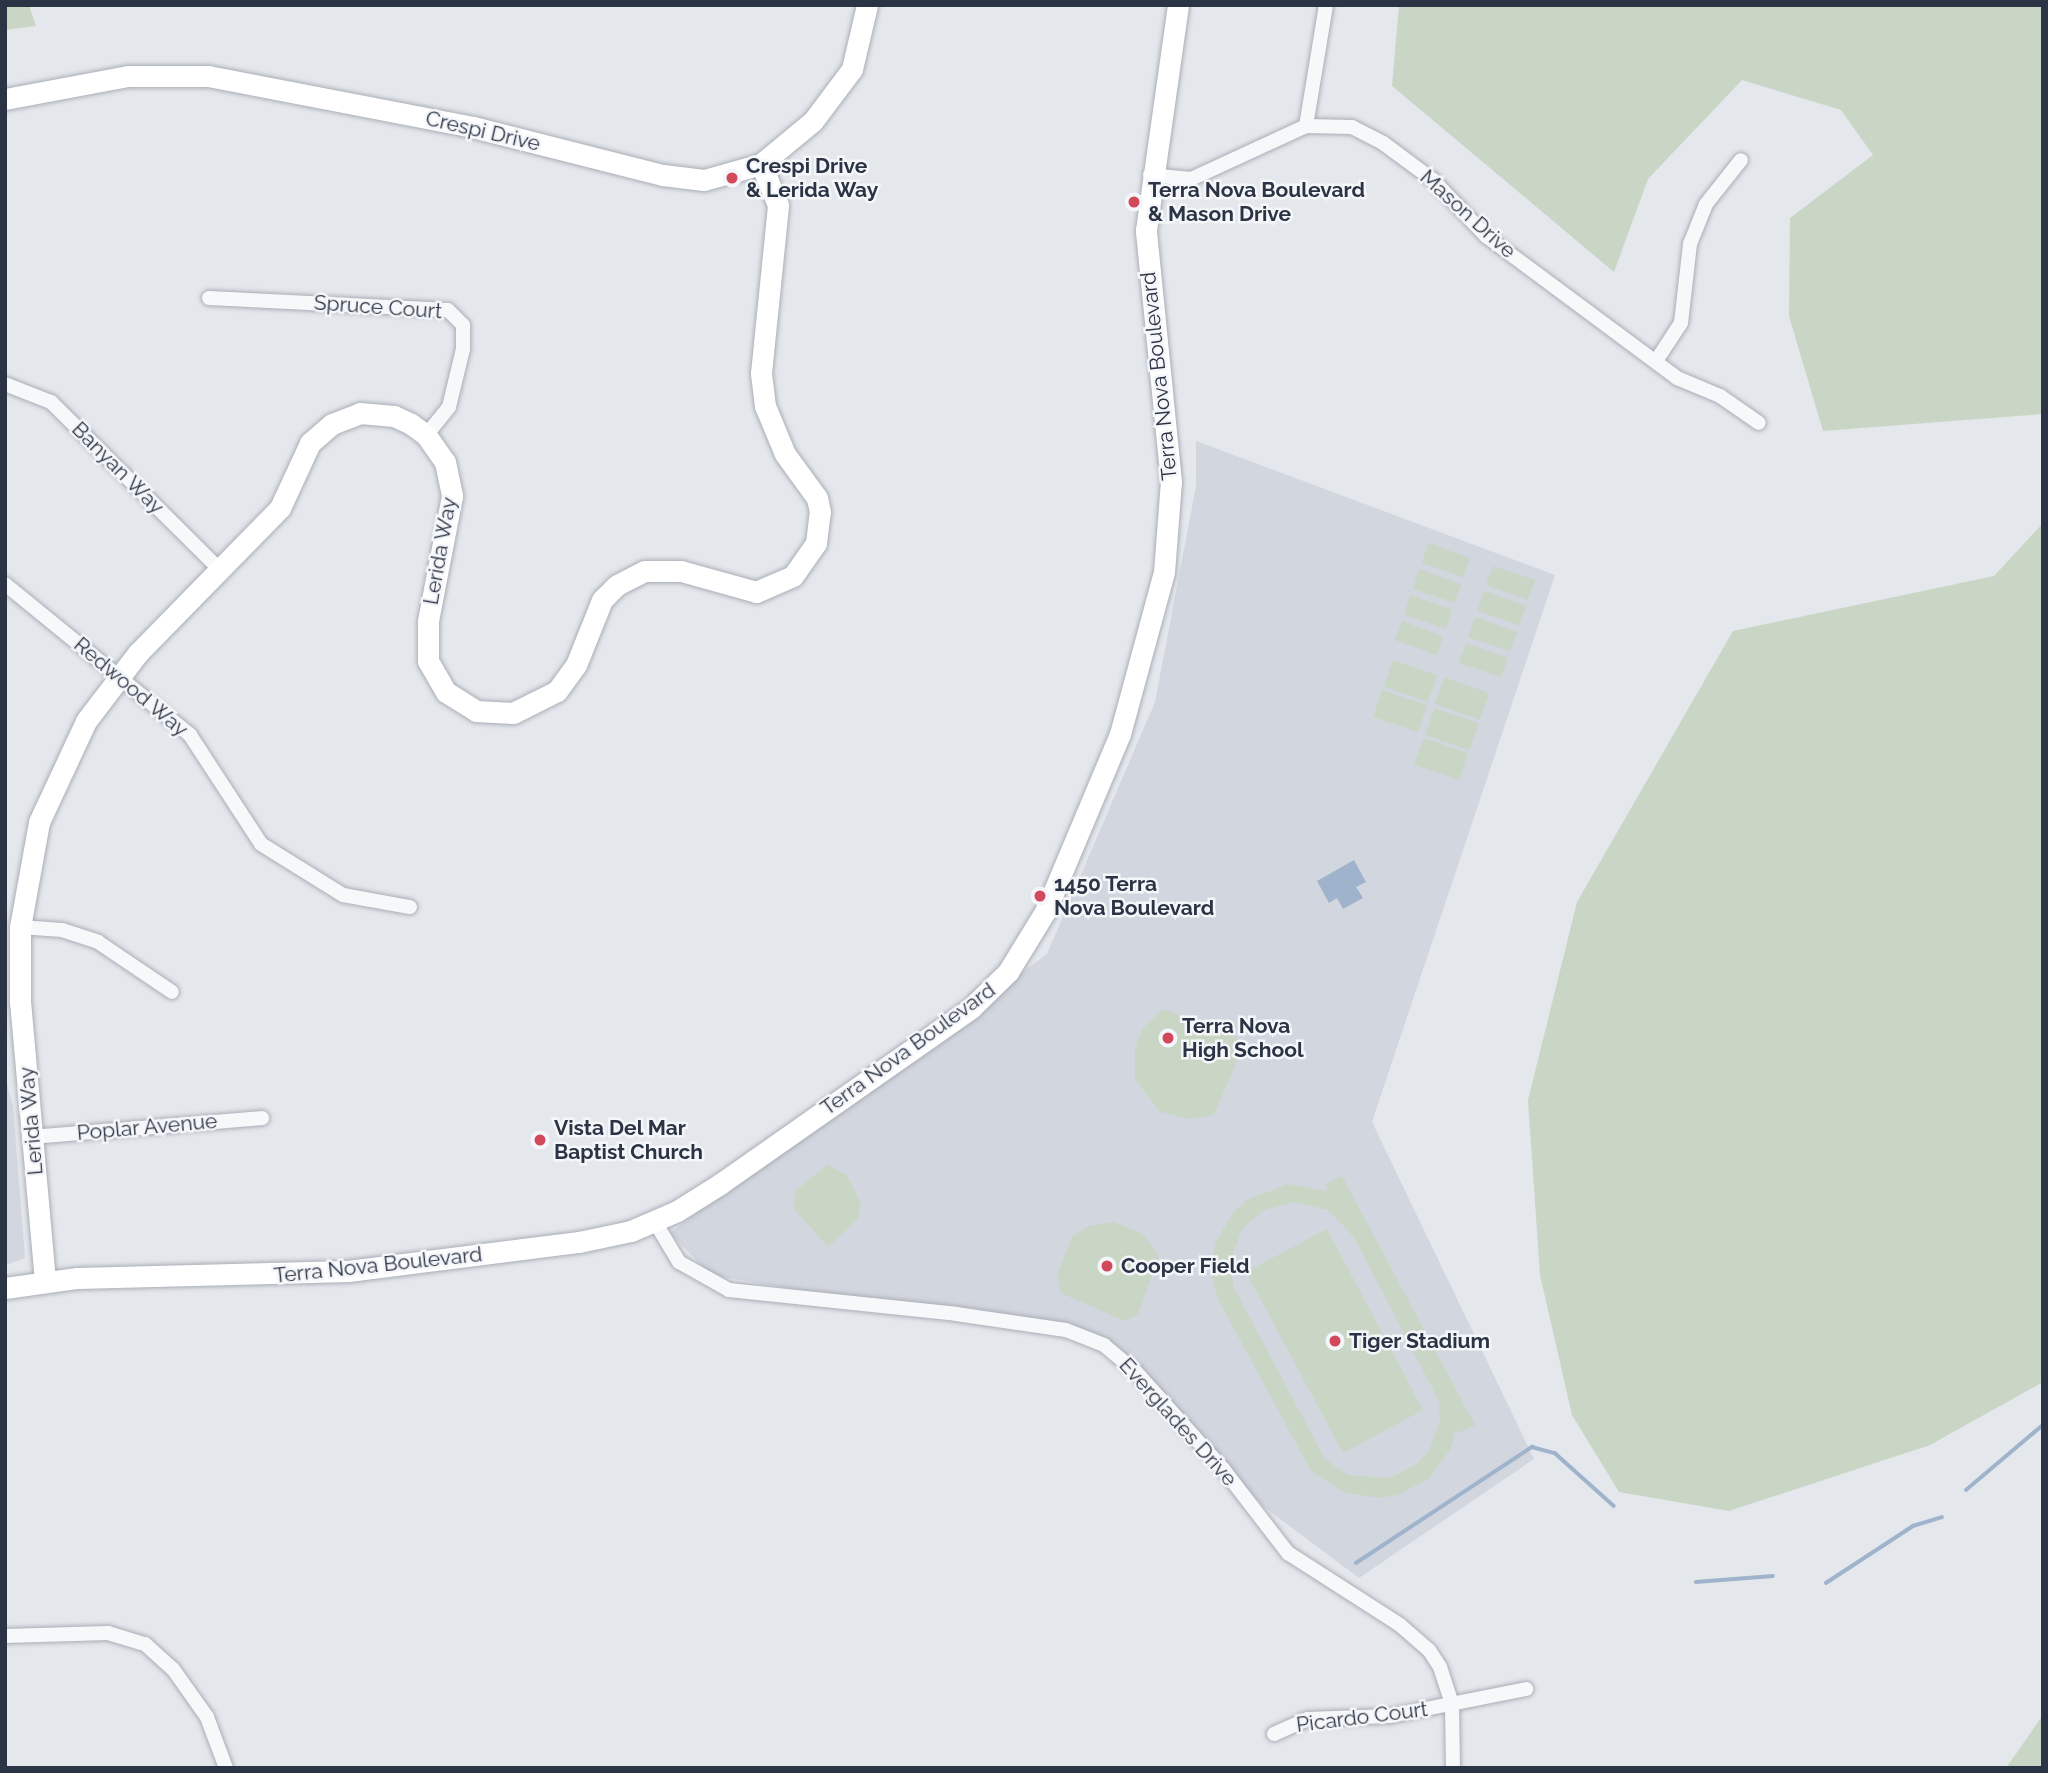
<!DOCTYPE html>
<html>
<head>
<meta charset="utf-8">
<style>
	body { margin:0 }
	#map { position:relative; width:2048px; height:1773px; overflow:hidden; background:#e4e7ec; font-family:Raleway,sans-serif }
	div>[style] { position:absolute }
	.built>* { inset:0; background:#d2d6de }
	.green>* { inset:0; background:#c9d6c5 }
	.water>* { inset:0; background:#9fb4cc }
	.stream>* { height:3.5px; margin:-1.75px; padding:0 1.75px; transform-origin:1.75px; border-radius:1.75px; background:#9fb4cc }
	.roads { filter:drop-shadow(0 0 2px #a9aeb7) drop-shadow(0 0 2px #a9aeb7) }
	.street>* { height:14px; margin:-7px; padding:0 7px; transform-origin:7px; border-radius:7px; background:#f7f8fa }
	.secondary>* { height:21px; margin:-10.5px; padding:0 10.5px; transform-origin:10.5px; border-radius:10.5px; background:#fff }
	.dots>* { width:19px; height:19px; translate:-50% -50%; box-sizing:border-box; border:4px solid #f4f6f9; border-radius:50% }
	span { translate:-50% -50%; white-space:nowrap; text-align:center; line-height:1.15; -webkit-text-stroke:5px #f4f6f9; paint-order:stroke }
	.street-label { font-size:21px; color:#2b3445 }
	.poi-label { font-size:21px; color:#2b3445; font-weight:700 }
	.left { translate:0 -50%; text-align:left }
	.frame { position:absolute; inset:0; border:7px solid #2b3445; pointer-events:none }
</style>
</head>
<body>
<div id="map">
	<div class="built">
		<div style="clip-path:polygon(1196px 441px,1555px 575px,1372px 1122px,1534px 1459px,1359px 1578px,1264px 1507px,1102px 1342px,711px 1275px,670px 1233px,1047px 954px,1155px 702px,1196px 486px)"></div>
		<div style="clip-path:polygon(5px 1077px,13px 1106px,25px 1258px,5px 1265px)"></div>
	</div>
	<div class="green">
		<div style="clip-path:polygon(5px 5px,29px 5px,36px 26px,5px 30px)"></div>
		<div style="clip-path:polygon(1399px 5px,2043px 5px,2043px 414px,1823px 431px,1789px 316px,1790px 218px,1873px 155px,1841px 110px,1742px 80px,1648px 179px,1614px 272px,1392px 86px)"></div>
		<div style="clip-path:polygon(2043px 523px,2043px 1382px,1930px 1445px,1729px 1511px,1619px 1492px,1572px 1415px,1540px 1275px,1528px 1100px,1577px 902px,1733px 631px,1994px 576px)"></div>
		<div style="clip-path:polygon(1428px 543px,1470px 558px,1463px 577px,1422px 563px)"></div>
		<div style="clip-path:polygon(1493px 566px,1535px 580px,1528px 600px,1486px 585px)"></div>
		<div style="clip-path:polygon(1419px 569px,1461px 584px,1455px 603px,1413px 589px)"></div>
		<div style="clip-path:polygon(1484px 591px,1526px 606px,1519px 625px,1477px 611px)"></div>
		<div style="clip-path:polygon(1410px 595px,1452px 610px,1446px 629px,1404px 615px)"></div>
		<div style="clip-path:polygon(1475px 617px,1517px 632px,1510px 651px,1468px 637px)"></div>
		<div style="clip-path:polygon(1402px 621px,1443px 636px,1437px 655px,1395px 640px)"></div>
		<div style="clip-path:polygon(1466px 643px,1508px 658px,1501px 677px,1459px 663px)"></div>
		<div style="clip-path:polygon(1393px 660px,1437px 675px,1428px 702px,1384px 687px)"></div>
		<div style="clip-path:polygon(1444px 677px,1489px 693px,1480px 720px,1435px 704px)"></div>
		<div style="clip-path:polygon(1382px 690px,1427px 705px,1418px 732px,1373px 717px)"></div>
		<div style="clip-path:polygon(1434px 708px,1479px 723px,1469px 750px,1425px 735px)"></div>
		<div style="clip-path:polygon(1424px 738px,1468px 753px,1459px 780px,1414px 765px)"></div>
		<div style="clip-path:polygon(1163px 1009px,1235px 1035px,1242px 1049px,1214px 1115px,1190px 1119px,1160px 1112px,1135px 1079px,1135px 1047px,1143px 1028px)"></div>
		<div style="clip-path:polygon(827px 1165px,847px 1175px,861px 1204px,858px 1219px,828px 1247px,794px 1209px,795px 1191px)"></div>
		<div style="clip-path:polygon(evenodd,1342px 1176px,1475px 1425px,1459px 1433px,1456px 1430px,1450px 1450px,1428px 1479px,1398px 1495px,1379px 1498px,1343px 1492px,1311px 1471px,1219px 1301px,1212px 1278px,1215px 1243px,1233px 1213px,1247px 1200px,1288px 1184px,1328px 1191px,1325px 1184px,1342px 1176px,1294px 1202px,1328px 1210px,1354px 1237px,1439px 1401px,1440px 1420px,1429px 1451px,1417px 1464px,1390px 1478px,1348px 1475px,1325px 1459px,1234px 1288px,1230px 1262px,1242px 1229px,1264px 1210px,1294px 1202px)"></div>
		<div style="clip-path:polygon(1114px 1222px,1143px 1234px,1159px 1255px,1138px 1314px,1125px 1321px,1061px 1293px,1057px 1276px,1072px 1237px,1089px 1226px)"></div>
		<div style="clip-path:polygon(1327px 1229px,1423px 1410px,1343px 1453px,1246px 1272px)"></div>
		<div style="clip-path:polygon(2043px 1715px,2043px 1768px,2006px 1768px)"></div>
	</div>
	<div class="water">
		<div style="clip-path:polygon(1354px 860px,1366px 882px,1356px 887px,1363px 898px,1343px 909px,1337px 898px,1329px 903px,1317px 881px)"></div>
	</div>
	<div class="stream">
		<div style="left:1966px;top:1490px;width:101px;rotate:-40.2deg"></div>
		<div style="left:1356px;top:1563px;width:211px;rotate:-33.4deg"></div>
		<div style="left:1532px;top:1447px;width:24px;rotate:15deg"></div>
		<div style="left:1555px;top:1453px;width:79px;rotate:41.9deg"></div>
		<div style="left:1696px;top:1582px;width:77px;rotate:-4.5deg"></div>
		<div style="left:1826px;top:1583px;width:104px;rotate:-33.2deg"></div>
		<div style="left:1913px;top:1526px;width:30px;rotate:-17deg"></div>
	</div>
	<div class="roads">
		<div class="street">
			<div style="left:1306px;top:126px;width:123px;rotate:-80.6deg"></div>
			<div style="left:1150px;top:175px;width:41px;rotate:5.6deg"></div>
			<div style="left:1191px;top:179px;width:127px;rotate:-24.7deg"></div>
			<div style="left:1306px;top:126px;width:46px;rotate:1.2deg"></div>
			<div style="left:1352px;top:127px;width:35px;rotate:27deg"></div>
			<div style="left:1383px;top:143px;width:62px;rotate:36.5deg"></div>
			<div style="left:1433px;top:180px;width:77px;rotate:46.6deg"></div>
			<div style="left:1486px;top:236px;width:238px;rotate:36.6deg"></div>
			<div style="left:1677px;top:378px;width:47px;rotate:22.7deg"></div>
			<div style="left:1720px;top:396px;width:47px;rotate:34.7deg"></div>
			<div style="left:209px;top:298px;width:239px;rotate:2.9deg"></div>
			<div style="left:448px;top:310px;width:21px;rotate:45deg"></div>
			<div style="left:463px;top:325px;width:24px;rotate:90deg"></div>
			<div style="left:463px;top:349px;width:60px;rotate:103.6deg"></div>
			<div style="left:449px;top:407px;width:36px;rotate:129deg"></div>
			<div style="left:1656px;top:361px;width:45px;rotate:-56.7deg"></div>
			<div style="left:1681px;top:323px;width:80px;rotate:-83.5deg"></div>
			<div style="left:1690px;top:244px;width:43px;rotate:-68.2deg"></div>
			<div style="left:1706px;top:204px;width:56px;rotate:-51.5deg"></div>
			<div style="left:5px;top:384px;width:49px;rotate:21.4deg"></div>
			<div style="left:51px;top:402px;width:238px;rotate:44.8deg"></div>
			<div style="left:5px;top:584px;width:239px;rotate:39.2deg"></div>
			<div style="left:190px;top:735px;width:130px;rotate:56.9deg"></div>
			<div style="left:261px;top:844px;width:97px;rotate:31.9deg"></div>
			<div style="left:343px;top:895px;width:68px;rotate:10.2deg"></div>
			<div style="left:20px;top:927px;width:42px;rotate:4.1deg"></div>
			<div style="left:62px;top:930px;width:38px;rotate:18deg"></div>
			<div style="left:98px;top:942px;width:89px;rotate:34deg"></div>
			<div style="left:32px;top:1137px;width:231px;rotate:-4.7deg"></div>
			<div style="left:655px;top:1222px;width:47px;rotate:59deg"></div>
			<div style="left:679px;top:1262px;width:57px;rotate:29.2deg"></div>
			<div style="left:729px;top:1290px;width:228px;rotate:6deg"></div>
			<div style="left:956px;top:1314px;width:111px;rotate:8.3deg"></div>
			<div style="left:1066px;top:1330px;width:41px;rotate:21.5deg"></div>
			<div style="left:1104px;top:1345px;width:42px;rotate:40.2deg"></div>
			<div style="left:1136px;top:1372px;width:132px;rotate:48.1deg"></div>
			<div style="left:1224px;top:1470px;width:105px;rotate:52.4deg"></div>
			<div style="left:1288px;top:1553px;width:133px;rotate:32.7deg"></div>
			<div style="left:1400px;top:1625px;width:38px;rotate:41deg"></div>
			<div style="left:1429px;top:1650px;width:20px;rotate:57deg"></div>
			<div style="left:1440px;top:1667px;width:40px;rotate:72deg"></div>
			<div style="left:1452px;top:1705px;width:63px;rotate:89.1deg"></div>
			<div style="left:5px;top:1636px;width:103px;rotate:-1.7deg"></div>
			<div style="left:108px;top:1633px;width:39px;rotate:17deg"></div>
			<div style="left:145px;top:1644px;width:38px;rotate:42deg"></div>
			<div style="left:173px;top:1669px;width:59px;rotate:54.7deg"></div>
			<div style="left:207px;top:1717px;width:54px;rotate:69.6deg"></div>
			<div style="left:1274px;top:1734px;width:37px;rotate:-24deg"></div>
			<div style="left:1308px;top:1719px;width:82px;rotate:-2.1deg"></div>
			<div style="left:1390px;top:1716px;width:139px;rotate:-11.2deg"></div>
		</div>
		<div class="secondary">
			<div style="left:5px;top:99px;width:125px;rotate:-10.6deg"></div>
			<div style="left:128px;top:76px;width:80px"></div>
			<div style="left:208px;top:76px;width:270px;rotate:10.9deg"></div>
			<div style="left:473px;top:127px;width:196px;rotate:14.2deg"></div>
			<div style="left:663px;top:175px;width:41px;rotate:7deg"></div>
			<div style="left:704px;top:180px;width:59px;rotate:-15.7deg"></div>
			<div style="left:761px;top:164px;width:67px;rotate:-39.6deg"></div>
			<div style="left:813px;top:121px;width:65px;rotate:-53.1deg"></div>
			<div style="left:852px;top:69px;width:66px;rotate:-76.8deg"></div>
			<div style="left:45px;top:1281px;width:280px;rotate:-95.1deg"></div>
			<div style="left:20px;top:1002px;width:75px;rotate:-90deg"></div>
			<div style="left:20px;top:927px;width:107px;rotate:-79.7deg"></div>
			<div style="left:39px;top:822px;width:111px;rotate:-65deg"></div>
			<div style="left:86px;top:721px;width:86px;rotate:-52.6deg"></div>
			<div style="left:138px;top:653px;width:203px;rotate:-45.6deg"></div>
			<div style="left:280px;top:508px;width:72px;rotate:-65.2deg"></div>
			<div style="left:310px;top:443px;width:29px;rotate:-41deg"></div>
			<div style="left:332px;top:424px;width:30px;rotate:-21deg"></div>
			<div style="left:360px;top:413px;width:34px;rotate:5deg"></div>
			<div style="left:394px;top:416px;width:19px;rotate:25deg"></div>
			<div style="left:411px;top:424px;width:19px;rotate:36deg"></div>
			<div style="left:426px;top:435px;width:33px;rotate:55deg"></div>
			<div style="left:445px;top:462px;width:35px;rotate:78deg"></div>
			<div style="left:452px;top:496px;width:127px;rotate:100.9deg"></div>
			<div style="left:428px;top:621px;width:40px;rotate:90deg"></div>
			<div style="left:428px;top:661px;width:36px;rotate:60deg"></div>
			<div style="left:446px;top:692px;width:36px;rotate:32deg"></div>
			<div style="left:476px;top:711px;width:37px;rotate:3deg"></div>
			<div style="left:513px;top:713px;width:49px;rotate:-26.6deg"></div>
			<div style="left:557px;top:691px;width:32px;rotate:-54deg"></div>
			<div style="left:576px;top:665px;width:70px;rotate:-68.2deg"></div>
			<div style="left:602px;top:600px;width:21px;rotate:-45deg"></div>
			<div style="left:617px;top:585px;width:31px;rotate:-27deg"></div>
			<div style="left:645px;top:571px;width:36px"></div>
			<div style="left:681px;top:571px;width:78px;rotate:15.6deg"></div>
			<div style="left:756px;top:592px;width:40px;rotate:-23.4deg"></div>
			<div style="left:793px;top:576px;width:40px;rotate:-55.1deg"></div>
			<div style="left:816px;top:543px;width:31px;rotate:-83deg"></div>
			<div style="left:820px;top:512px;width:14px;rotate:-102deg"></div>
			<div style="left:817px;top:498px;width:54px;rotate:-126deg"></div>
			<div style="left:785px;top:454px;width:52px;rotate:-112.6deg"></div>
			<div style="left:765px;top:406px;width:33px;rotate:-97deg"></div>
			<div style="left:761px;top:373px;width:169px;rotate:-84.2deg"></div>
			<div style="left:778px;top:205px;width:44px;rotate:-112.5deg"></div>
			<div style="left:5px;top:1288px;width:73px;rotate:-7.9deg"></div>
			<div style="left:77px;top:1278px;width:271px;rotate:-1.5deg"></div>
			<div style="left:348px;top:1271px;width:233px;rotate:-7.2deg"></div>
			<div style="left:579px;top:1242px;width:53px;rotate:-11.9deg"></div>
			<div style="left:631px;top:1231px;width:50px;rotate:-23.5deg"></div>
			<div style="left:677px;top:1211px;width:51px;rotate:-32.1deg"></div>
			<div style="left:720px;top:1184px;width:307px;rotate:-35deg"></div>
			<div style="left:971px;top:1008px;width:52px;rotate:-44.2deg"></div>
			<div style="left:1008px;top:972px;width:73px;rotate:-58.5deg"></div>
			<div style="left:1046px;top:910px;width:191px;rotate:-67.2deg"></div>
			<div style="left:1120px;top:734px;width:168px;rotate:-74.8deg"></div>
			<div style="left:1164px;top:572px;width:90px;rotate:-85.6deg"></div>
			<div style="left:1171px;top:482px;width:253px;rotate:-95.7deg"></div>
			<div style="left:1146px;top:230px;width:227px;rotate:-81.9deg"></div>
		</div>
	</div>
	<div class="dots">
		<div style="left:732px;top:178px;background:#d1495b"></div>
		<div style="left:1134px;top:202px;background:#d1495b"></div>
		<div style="left:1040px;top:896px;background:#d1495b"></div>
		<div style="left:1168px;top:1038px;background:#d1495b"></div>
		<div style="left:540px;top:1140px;background:#d1495b"></div>
		<div style="left:1107px;top:1266px;background:#d1495b"></div>
		<div style="left:1335px;top:1341px;background:#d1495b"></div>
	</div>
	<div class="street-label">
		<span style="left:483px;top:131px;rotate:13deg">Crespi Drive</span>
		<span style="left:1468px;top:214px;rotate:42deg">Mason Drive</span>
		<span style="left:378px;top:307px;rotate:4deg">Spruce Court</span>
		<span style="left:1159px;top:376px;rotate:-96deg">Terra Nova Boulevard</span>
		<span style="left:118px;top:468px;rotate:45deg">Banyan Way</span>
		<span style="left:440px;top:551px;rotate:-80deg">Lerida Way</span>
		<span style="left:131px;top:687px;rotate:40deg">Redwood Way</span>
		<span style="left:908px;top:1049px;rotate:-36deg">Terra Nova Boulevard</span>
		<span style="left:31px;top:1121px;rotate:-95deg">Lerida Way</span>
		<span style="left:147px;top:1127px;rotate:-5deg">Poplar Avenue</span>
		<span style="left:378px;top:1265px;rotate:-6deg">Terra Nova Boulevard</span>
		<span style="left:1178px;top:1422px;rotate:48deg">Everglades Drive</span>
		<span style="left:1362px;top:1717px;rotate:-7deg">Picardo Court</span>
	</div>
	<div class="poi-label">
		<span class="left" style="left:746px;top:178px">Crespi Drive<br>&amp; Lerida Way</span>
		<span class="left" style="left:1148px;top:202px">Terra Nova Boulevard<br>&amp; Mason Drive</span>
		<span class="left" style="left:1054px;top:896px">1450 Terra<br>Nova Boulevard</span>
		<span class="left" style="left:1182px;top:1038px">Terra Nova<br>High School</span>
		<span class="left" style="left:554px;top:1140px">Vista Del Mar<br>Baptist Church</span>
		<span class="left" style="left:1121px;top:1266px">Cooper Field</span>
		<span class="left" style="left:1349px;top:1341px">Tiger Stadium</span>
	</div>
	<div class="frame"></div>
</div>
</body>
</html>
